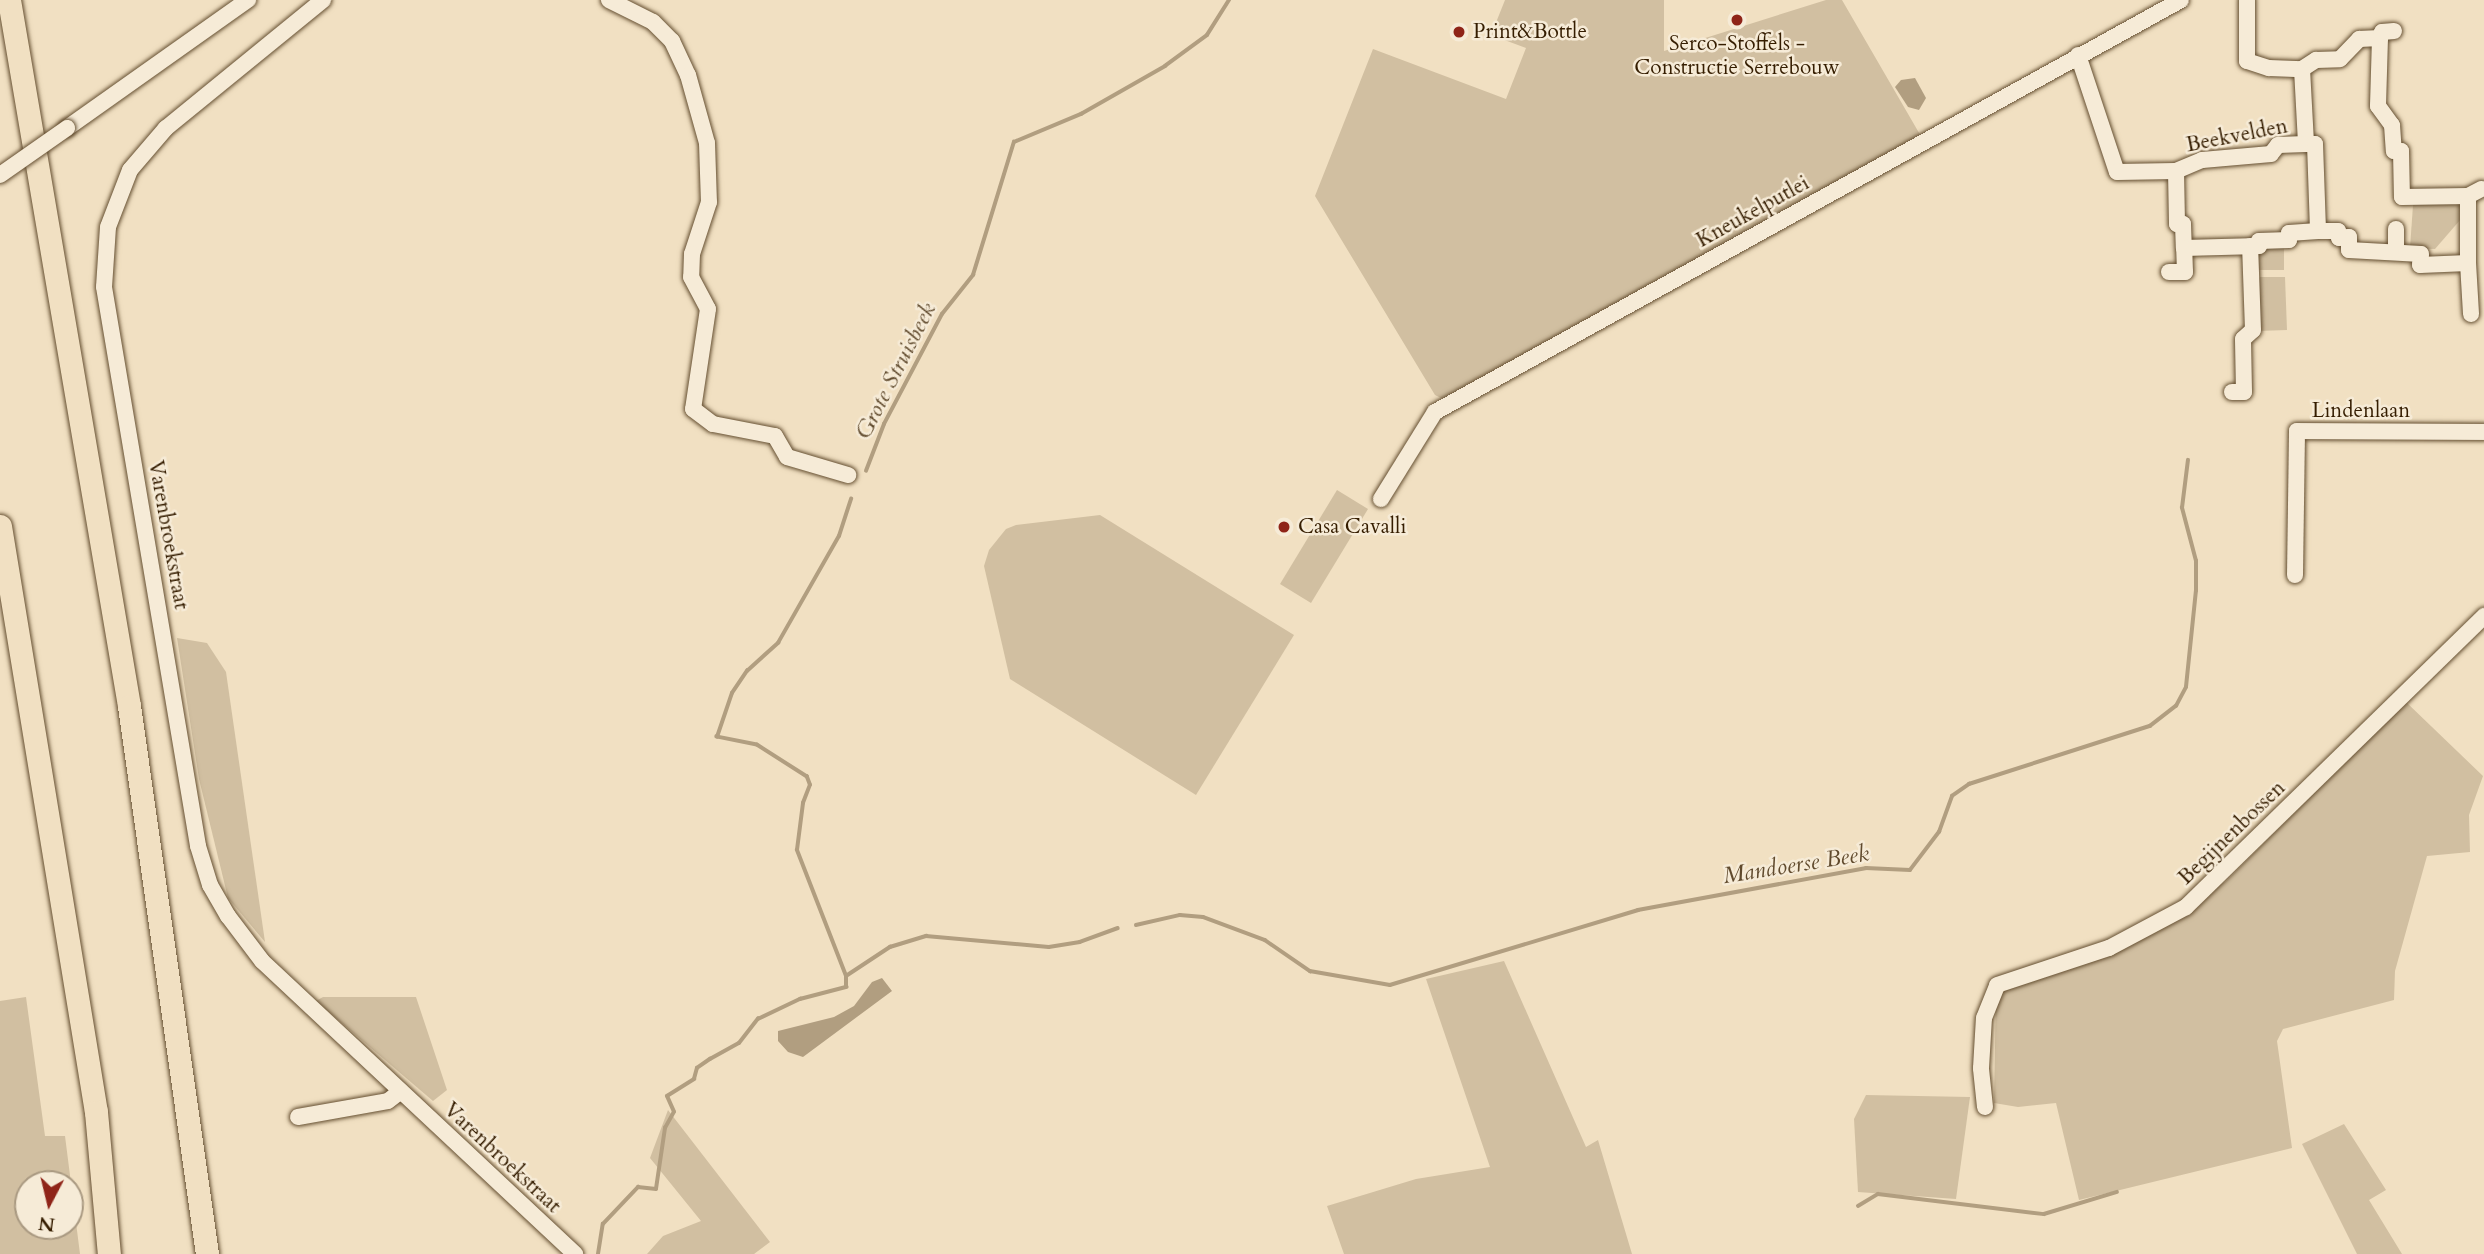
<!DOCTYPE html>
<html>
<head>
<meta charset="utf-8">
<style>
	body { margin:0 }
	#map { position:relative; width:2484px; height:1254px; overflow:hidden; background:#f1e0c2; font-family:Cardo,serif }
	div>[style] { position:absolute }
	.green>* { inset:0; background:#d1bfa1 }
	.water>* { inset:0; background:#b19e80 }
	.stream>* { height:3.5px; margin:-1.75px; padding:0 1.75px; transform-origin:1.75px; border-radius:1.75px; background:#b19e80 }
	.roads { filter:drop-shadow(0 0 2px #644e30) drop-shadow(0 0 2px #644e30) }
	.minor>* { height:16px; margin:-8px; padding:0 8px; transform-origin:8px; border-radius:8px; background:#f6ebd7 }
	.highway>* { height:23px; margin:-11.5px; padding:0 11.5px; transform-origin:11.5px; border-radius:11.5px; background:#f1e0c2 }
	.bridges { filter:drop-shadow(0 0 2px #644e30) drop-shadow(0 0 2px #644e30) }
	.minor-bridge>* { height:16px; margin:-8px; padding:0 8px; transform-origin:8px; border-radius:8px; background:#f6ebd7 }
	.dots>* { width:19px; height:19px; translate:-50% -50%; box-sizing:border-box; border:4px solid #f6ebd7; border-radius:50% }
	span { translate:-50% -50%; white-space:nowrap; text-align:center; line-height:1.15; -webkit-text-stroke:5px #f6ebd7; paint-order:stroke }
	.poi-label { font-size:21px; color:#351d00 }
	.left { translate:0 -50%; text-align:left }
	.street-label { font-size:21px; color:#351d00 }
	.water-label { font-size:23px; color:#604a2d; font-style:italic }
	.north { position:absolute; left:14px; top:1170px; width:70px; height:70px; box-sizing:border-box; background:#f6ebd7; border:2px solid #a99981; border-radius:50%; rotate:187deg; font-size:19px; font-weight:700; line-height:28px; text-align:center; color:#351d00 }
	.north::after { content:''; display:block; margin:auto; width:24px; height:32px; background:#8f2418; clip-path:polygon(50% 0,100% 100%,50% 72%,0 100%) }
</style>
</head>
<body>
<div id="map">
	<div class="green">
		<div style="clip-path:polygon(1505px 0,1664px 0,1664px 51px,1826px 0,1842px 0,1922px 138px,1450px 398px,1441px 398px,1435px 395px,1315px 196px,1373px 49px,1506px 99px,1526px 48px,1491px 35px)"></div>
		<div style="clip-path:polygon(2445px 203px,2461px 206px,2461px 219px,2435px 249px,2410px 248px,2413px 205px)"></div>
		<div style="clip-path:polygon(2284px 245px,2284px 270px,2256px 270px,2259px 248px)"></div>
		<div style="clip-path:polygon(2260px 277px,2285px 277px,2287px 330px,2258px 331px,2256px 282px)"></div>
		<div style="clip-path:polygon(1337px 490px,1368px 509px,1311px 603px,1280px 584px)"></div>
		<div style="clip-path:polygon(1100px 515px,1294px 635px,1196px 795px,1010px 679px,984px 566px,989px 550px,1006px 529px,1016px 525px)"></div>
		<div style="clip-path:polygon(177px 638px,207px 643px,226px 672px,265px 942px,228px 898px,199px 779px)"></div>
		<div style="clip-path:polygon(2406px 702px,2483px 776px,2469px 815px,2470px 852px,2427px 856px,2395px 971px,2394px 1000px,2283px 1029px,2277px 1041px,2292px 1148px,2079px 1200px,2056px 1103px,2018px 1107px,1994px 1103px,1996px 990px,2111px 949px,2225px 882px)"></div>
		<div style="clip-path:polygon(1504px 961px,1586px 1147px,1598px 1140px,1632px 1254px,1344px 1254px,1327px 1206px,1416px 1179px,1490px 1167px,1426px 979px)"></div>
		<div style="clip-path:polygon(evenodd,26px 997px,45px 1136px,65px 1136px,80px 1254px,0 1254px,0 1001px,26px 997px,70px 1184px,70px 1226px,28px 1226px,28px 1184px,70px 1184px)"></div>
		<div style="clip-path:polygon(323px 997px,416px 997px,447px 1090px,433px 1101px,316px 1001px)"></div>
		<div style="clip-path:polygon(1866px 1095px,1970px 1097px,1956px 1199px,1858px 1192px,1854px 1119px)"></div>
		<div style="clip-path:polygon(668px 1110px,770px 1242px,754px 1254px,647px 1254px,663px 1236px,701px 1221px,650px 1158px)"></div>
		<div style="clip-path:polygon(2344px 1124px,2386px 1190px,2369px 1200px,2402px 1254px,2357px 1254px,2302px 1144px)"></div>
	</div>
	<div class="water">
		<div style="clip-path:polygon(1915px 78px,1926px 98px,1919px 110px,1908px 107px,1895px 87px,1901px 80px)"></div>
		<div style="clip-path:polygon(882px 978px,892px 991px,803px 1057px,788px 1052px,778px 1041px,778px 1031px,834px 1017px,854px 1006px,872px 982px)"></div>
	</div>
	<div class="stream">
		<div style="left:866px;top:471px;width:50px;rotate:-69deg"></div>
		<div style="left:884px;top:424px;width:124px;rotate:-62.2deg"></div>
		<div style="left:942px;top:314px;width:50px;rotate:-51.5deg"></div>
		<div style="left:973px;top:275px;width:139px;rotate:-72.9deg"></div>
		<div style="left:1014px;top:142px;width:73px;rotate:-22.7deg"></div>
		<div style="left:1081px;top:114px;width:97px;rotate:-29.7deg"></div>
		<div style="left:1165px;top:66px;width:52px;rotate:-36.4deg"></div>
		<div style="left:1207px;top:35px;width:41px;rotate:-57.8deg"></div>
		<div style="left:1136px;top:925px;width:45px;rotate:-12.8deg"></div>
		<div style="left:1180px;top:915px;width:23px;rotate:5deg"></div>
		<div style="left:1203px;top:917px;width:66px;rotate:20.4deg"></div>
		<div style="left:1265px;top:940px;width:55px;rotate:34.6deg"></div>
		<div style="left:1310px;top:971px;width:81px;rotate:9.9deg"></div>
		<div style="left:1390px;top:985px;width:259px;rotate:-16.8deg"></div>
		<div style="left:1638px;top:910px;width:232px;rotate:-10.4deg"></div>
		<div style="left:1866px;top:868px;width:44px;rotate:2.6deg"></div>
		<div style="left:1910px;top:870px;width:48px;rotate:-52.7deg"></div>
		<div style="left:1939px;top:832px;width:38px;rotate:-70deg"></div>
		<div style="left:1952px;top:796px;width:21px;rotate:-35deg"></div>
		<div style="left:1969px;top:784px;width:190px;rotate:-17.8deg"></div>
		<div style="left:2150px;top:726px;width:33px;rotate:-38deg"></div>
		<div style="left:2176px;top:706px;width:21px;rotate:-62deg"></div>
		<div style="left:2186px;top:687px;width:97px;rotate:-84.1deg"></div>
		<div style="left:2196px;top:591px;width:30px;rotate:-90deg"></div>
		<div style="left:2196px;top:561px;width:55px;rotate:-104.8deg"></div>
		<div style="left:2182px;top:508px;width:48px;rotate:-82.9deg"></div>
		<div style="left:846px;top:976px;width:53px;rotate:-33.4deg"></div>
		<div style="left:890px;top:947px;width:38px;rotate:-17deg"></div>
		<div style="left:926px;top:936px;width:123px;rotate:5.1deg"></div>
		<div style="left:1049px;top:947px;width:31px;rotate:-9deg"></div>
		<div style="left:1080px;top:942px;width:40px;rotate:-20.2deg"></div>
		<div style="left:1858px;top:1206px;width:23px;rotate:-31deg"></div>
		<div style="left:1878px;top:1194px;width:167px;rotate:6.9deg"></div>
		<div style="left:2044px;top:1214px;width:76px;rotate:-16.8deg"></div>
		<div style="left:598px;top:1254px;width:30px;rotate:-81deg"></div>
		<div style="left:603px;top:1224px;width:51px;rotate:-46.6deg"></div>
		<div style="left:638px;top:1187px;width:18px;rotate:6deg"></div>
		<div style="left:656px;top:1189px;width:62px;rotate:-81.6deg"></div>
		<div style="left:665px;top:1128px;width:18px;rotate:-61deg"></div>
		<div style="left:674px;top:1112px;width:17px;rotate:-114deg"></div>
		<div style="left:667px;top:1096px;width:32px;rotate:-32deg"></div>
		<div style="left:694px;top:1079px;width:11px;rotate:-75deg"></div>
		<div style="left:697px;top:1068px;width:16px;rotate:-35deg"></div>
		<div style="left:710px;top:1059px;width:33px;rotate:-29deg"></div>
		<div style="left:739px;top:1043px;width:31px;rotate:-52deg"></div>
		<div style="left:758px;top:1019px;width:47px;rotate:-25.5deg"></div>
		<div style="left:800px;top:999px;width:48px;rotate:-14.6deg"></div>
		<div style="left:846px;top:987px;width:11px;rotate:-90deg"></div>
		<div style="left:846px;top:976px;width:135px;rotate:-111.3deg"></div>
		<div style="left:797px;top:850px;width:47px;rotate:-82.7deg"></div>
		<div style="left:803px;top:803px;width:19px;rotate:-69deg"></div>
		<div style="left:810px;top:785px;width:9px;rotate:-111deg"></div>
		<div style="left:807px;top:777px;width:59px;rotate:-147.4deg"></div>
		<div style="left:757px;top:745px;width:41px;rotate:-168.7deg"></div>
		<div style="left:717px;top:737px;width:46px;rotate:-71.2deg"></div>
		<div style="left:732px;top:693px;width:27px;rotate:-56deg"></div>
		<div style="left:747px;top:671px;width:42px;rotate:-42.1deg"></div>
		<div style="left:778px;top:643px;width:123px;rotate:-60.3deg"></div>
		<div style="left:839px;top:536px;width:39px;rotate:-72deg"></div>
	</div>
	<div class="roads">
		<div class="minor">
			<div style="left:323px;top:0;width:203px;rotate:140.8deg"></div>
			<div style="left:166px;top:128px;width:55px;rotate:130.6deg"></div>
			<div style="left:130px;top:170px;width:61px;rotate:111.1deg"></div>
			<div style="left:108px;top:227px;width:60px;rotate:93.8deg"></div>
			<div style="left:104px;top:287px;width:567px;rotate:80.45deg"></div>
			<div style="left:198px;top:846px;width:41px;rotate:72.9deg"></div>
			<div style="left:210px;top:885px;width:36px;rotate:60deg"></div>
			<div style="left:228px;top:916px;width:56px;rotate:52.9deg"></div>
			<div style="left:262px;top:961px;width:429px;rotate:43.1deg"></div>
			<div style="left:609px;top:0;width:49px;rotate:26.6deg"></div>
			<div style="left:653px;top:22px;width:27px;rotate:45deg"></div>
			<div style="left:672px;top:41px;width:38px;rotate:65deg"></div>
			<div style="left:688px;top:75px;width:71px;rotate:74.4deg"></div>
			<div style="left:707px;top:143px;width:59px;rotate:88.1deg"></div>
			<div style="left:709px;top:202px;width:55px;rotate:108.1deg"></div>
			<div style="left:692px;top:254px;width:23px;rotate:92deg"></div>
			<div style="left:691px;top:277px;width:36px;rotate:62deg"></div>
			<div style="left:708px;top:309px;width:101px;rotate:98.5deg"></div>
			<div style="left:693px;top:409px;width:25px;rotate:37deg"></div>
			<div style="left:713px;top:424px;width:63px;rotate:11deg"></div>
			<div style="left:775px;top:436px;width:24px;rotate:60deg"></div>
			<div style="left:787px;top:457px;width:64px;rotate:16.4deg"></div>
			<div style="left:2247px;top:0;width:61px;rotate:90deg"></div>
			<div style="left:2247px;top:61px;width:23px;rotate:18deg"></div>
			<div style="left:2269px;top:68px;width:33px;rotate:2deg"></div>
			<div style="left:2302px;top:69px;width:17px;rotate:-33deg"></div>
			<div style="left:2316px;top:60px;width:24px;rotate:-2deg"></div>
			<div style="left:2340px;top:59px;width:28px;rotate:-46deg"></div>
			<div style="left:2359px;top:39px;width:21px;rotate:-3deg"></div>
			<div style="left:2394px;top:31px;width:12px;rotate:175deg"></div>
			<div style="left:2382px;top:32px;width:6px;rotate:108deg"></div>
			<div style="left:2380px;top:38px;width:68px;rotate:91.7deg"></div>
			<div style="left:2378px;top:106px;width:24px;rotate:54deg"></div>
			<div style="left:2392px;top:125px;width:26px;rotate:86deg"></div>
			<div style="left:2394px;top:151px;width:7px"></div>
			<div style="left:2401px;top:151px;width:46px;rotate:88.8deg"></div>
			<div style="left:2402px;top:197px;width:66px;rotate:-0.9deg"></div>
			<div style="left:2468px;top:196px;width:15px;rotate:-28deg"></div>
			<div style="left:2078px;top:55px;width:123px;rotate:71.6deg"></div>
			<div style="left:2117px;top:172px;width:59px;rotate:-1deg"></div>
			<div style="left:2302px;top:69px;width:75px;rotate:86.9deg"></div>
			<div style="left:2306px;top:144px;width:28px;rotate:178deg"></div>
			<div style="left:2278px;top:145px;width:11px;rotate:128deg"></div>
			<div style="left:2271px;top:154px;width:69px;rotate:175deg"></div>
			<div style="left:2202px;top:160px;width:28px;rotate:157deg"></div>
			<div style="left:2176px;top:171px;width:53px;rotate:88.9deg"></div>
			<div style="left:2177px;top:224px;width:6px"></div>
			<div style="left:2183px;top:224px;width:24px;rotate:88deg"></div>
			<div style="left:2184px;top:248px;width:75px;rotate:-1.5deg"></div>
			<div style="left:2259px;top:246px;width:5px;rotate:-90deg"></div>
			<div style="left:2259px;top:241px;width:30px;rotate:-2deg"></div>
			<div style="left:2289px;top:240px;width:7px;rotate:-90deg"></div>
			<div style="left:2289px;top:233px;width:29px;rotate:-4deg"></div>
			<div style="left:67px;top:128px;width:222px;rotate:-35.3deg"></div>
			<div style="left:2306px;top:144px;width:9px"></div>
			<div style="left:2315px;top:144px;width:87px;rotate:88deg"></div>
			<div style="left:2318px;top:231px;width:20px"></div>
			<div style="left:2338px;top:231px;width:7px;rotate:82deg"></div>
			<div style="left:2339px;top:238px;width:10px;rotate:-6deg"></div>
			<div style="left:2349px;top:237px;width:13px;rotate:90deg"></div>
			<div style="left:2349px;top:250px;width:72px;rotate:3.2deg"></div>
			<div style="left:2421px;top:254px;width:11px;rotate:95deg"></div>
			<div style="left:2420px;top:265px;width:48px;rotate:-2.4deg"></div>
			<div style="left:2468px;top:263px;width:51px;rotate:86.6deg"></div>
			<div style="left:2396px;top:251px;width:22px;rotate:-90deg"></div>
			<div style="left:2468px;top:263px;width:67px;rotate:-90deg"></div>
			<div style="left:2169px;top:272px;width:16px"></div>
			<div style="left:2185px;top:272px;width:24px;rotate:-92deg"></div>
			<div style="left:2232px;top:392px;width:12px"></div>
			<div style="left:2244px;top:392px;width:53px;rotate:-91.1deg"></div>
			<div style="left:2243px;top:339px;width:13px;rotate:-42deg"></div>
			<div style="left:2253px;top:330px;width:84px;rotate:-92deg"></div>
			<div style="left:1381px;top:499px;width:102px;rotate:-58.2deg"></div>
			<div style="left:1435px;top:412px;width:852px;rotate:-28.91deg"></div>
			<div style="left:2295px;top:575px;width:144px;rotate:-89.2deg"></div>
			<div style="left:2297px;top:431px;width:187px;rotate:0.3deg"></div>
			<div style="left:1985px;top:1107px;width:39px;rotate:-96deg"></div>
			<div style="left:1981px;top:1068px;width:50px;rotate:-86.6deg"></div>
			<div style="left:1984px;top:1018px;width:35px;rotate:-68deg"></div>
			<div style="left:1997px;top:985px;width:118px;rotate:-18.3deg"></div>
			<div style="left:2109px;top:948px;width:87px;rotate:-28deg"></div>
			<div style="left:2186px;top:907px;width:417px;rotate:-44.3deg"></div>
			<div style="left:298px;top:1117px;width:91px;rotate:-10.1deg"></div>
			<div style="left:388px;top:1101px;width:16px;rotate:-38deg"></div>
		</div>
		<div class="highway">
			<div style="left:9px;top:0;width:716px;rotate:80.35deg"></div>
			<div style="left:129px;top:706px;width:554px;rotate:81.9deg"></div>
			<div style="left:0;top:526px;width:594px;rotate:80.7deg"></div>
			<div style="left:96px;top:1112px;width:143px;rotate:84.8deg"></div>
		</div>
	</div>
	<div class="bridges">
		<div class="minor-bridge">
			<div style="left:0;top:175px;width:82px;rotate:-35deg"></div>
		</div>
	</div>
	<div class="dots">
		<div style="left:1737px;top:20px;background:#8f2418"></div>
		<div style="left:1459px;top:32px;background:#8f2418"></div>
		<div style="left:1284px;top:527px;background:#8f2418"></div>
	</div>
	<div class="poi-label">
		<span class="left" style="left:1473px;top:32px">Print&amp;Bottle</span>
		<span style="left:1737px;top:56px">Serco-Stoffels -<br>Constructie Serrebouw</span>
		<span class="left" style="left:1298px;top:527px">Casa Cavalli</span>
	</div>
	<div class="street-label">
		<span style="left:2237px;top:136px;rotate:-11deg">Beekvelden</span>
		<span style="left:1753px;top:212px;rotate:-29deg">Kneukelputlei</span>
		<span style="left:2361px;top:411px">Lindenlaan</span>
		<span style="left:168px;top:535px;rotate:80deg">Varenbroekstraat</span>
		<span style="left:2232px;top:833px;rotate:-44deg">Begijnenbossen</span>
		<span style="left:502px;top:1158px;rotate:43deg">Varenbroekstraat</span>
	</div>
	<div class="water-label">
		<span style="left:896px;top:371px;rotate:-63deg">Grote Struisbeek</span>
		<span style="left:1796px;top:865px;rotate:-9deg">Mandoerse Beek</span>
	</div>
	<div class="north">N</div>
</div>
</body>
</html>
